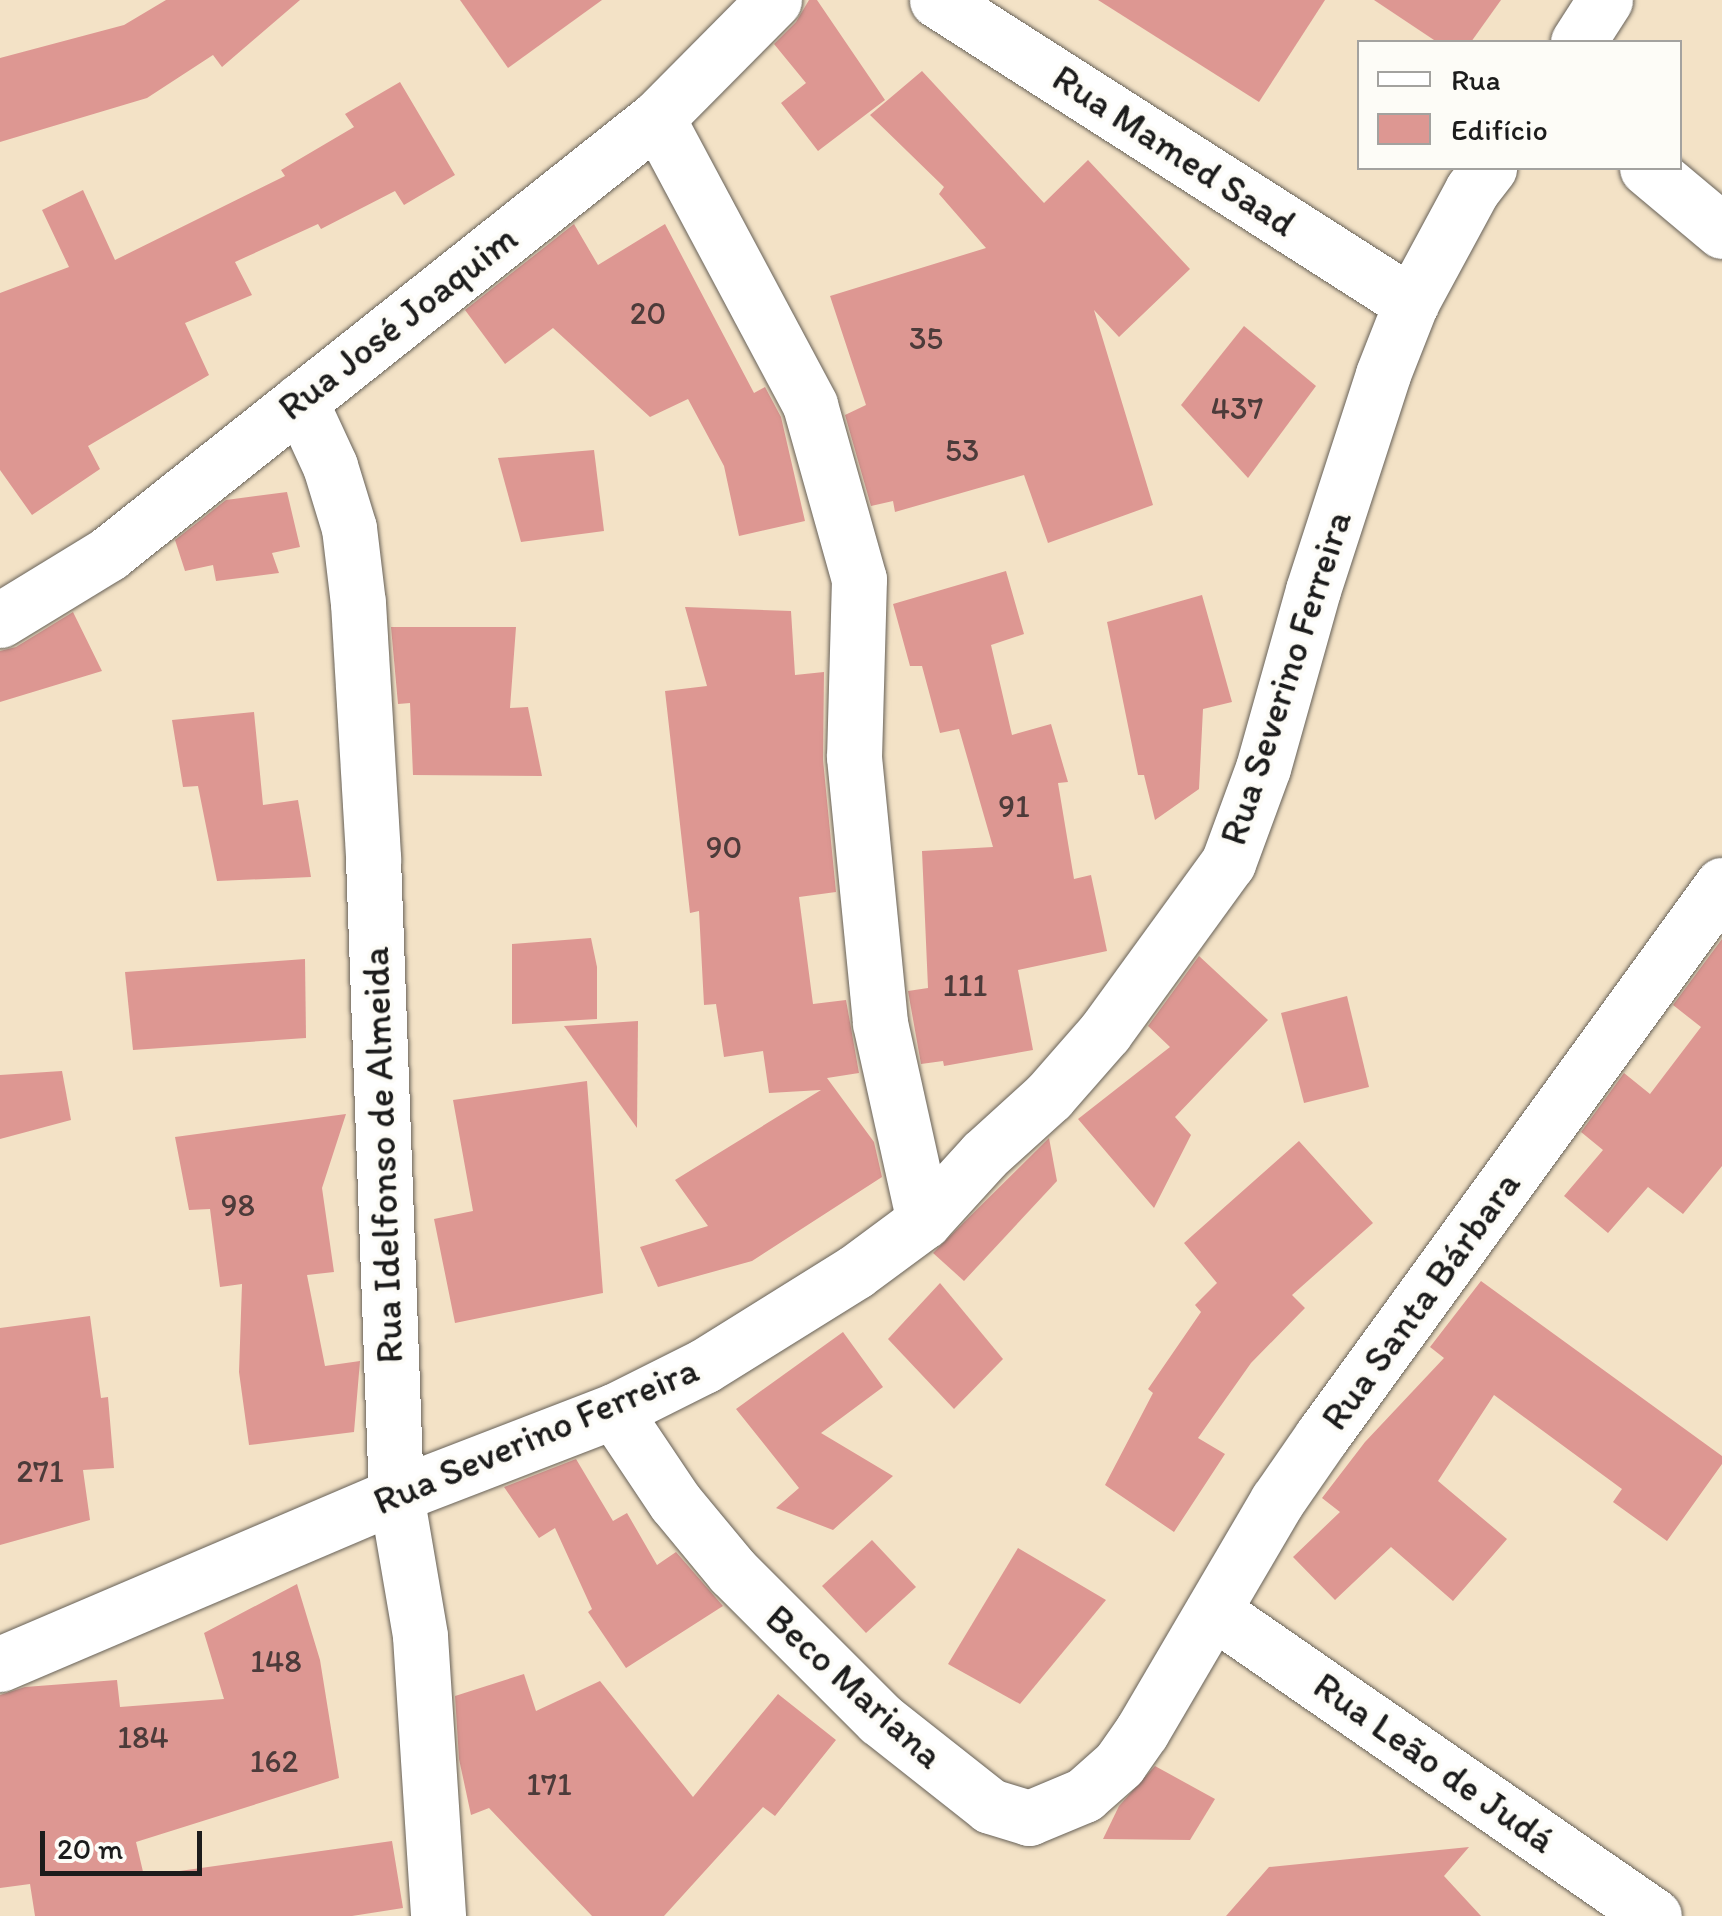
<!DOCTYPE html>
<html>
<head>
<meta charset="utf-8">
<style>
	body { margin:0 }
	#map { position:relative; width:1722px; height:1916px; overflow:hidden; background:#f3e2c6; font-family:Itim,sans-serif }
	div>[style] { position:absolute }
	.building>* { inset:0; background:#dd9792 }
	.roads { filter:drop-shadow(0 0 2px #676158) drop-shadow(0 0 2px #676158) }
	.minor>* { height:55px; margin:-27.5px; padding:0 27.5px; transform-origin:27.5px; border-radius:27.5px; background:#fff }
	span { translate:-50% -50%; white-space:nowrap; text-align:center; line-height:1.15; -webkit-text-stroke:8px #fdfcf7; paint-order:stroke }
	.number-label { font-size:32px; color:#4c3b3a }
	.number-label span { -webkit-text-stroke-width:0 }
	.street-label { font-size:38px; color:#1c1c1c }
	.legend { position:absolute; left:1357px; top:40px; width:325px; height:130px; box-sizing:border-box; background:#fdfcf7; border:2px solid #a3a29f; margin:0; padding:12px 18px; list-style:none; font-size:30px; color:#1c1c1c }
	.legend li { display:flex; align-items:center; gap:20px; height:50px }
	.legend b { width:50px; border:2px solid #a3a29f }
	.scale { position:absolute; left:40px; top:1831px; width:162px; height:45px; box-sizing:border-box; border:5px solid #1c1c1c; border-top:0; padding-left:12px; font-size:30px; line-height:35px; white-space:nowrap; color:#1c1c1c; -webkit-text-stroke:8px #fdfcf7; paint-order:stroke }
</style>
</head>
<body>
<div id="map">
	<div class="building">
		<div style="clip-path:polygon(166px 0,300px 0,222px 67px,213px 55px,147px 98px,0 142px,0 58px,124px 25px)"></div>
		<div style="clip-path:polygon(460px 0,602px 0,508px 68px)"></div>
		<div style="clip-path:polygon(809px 0,817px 0,885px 100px,818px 151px,781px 103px,806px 83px,774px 44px,796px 22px)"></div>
		<div style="clip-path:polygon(1098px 0,1325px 0,1259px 102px)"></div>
		<div style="clip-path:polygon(1374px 0,1501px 0,1471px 42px,1437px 42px)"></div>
		<div style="clip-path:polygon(922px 71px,1044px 203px,1088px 160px,1190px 269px,1119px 337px,1094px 310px,1153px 505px,1048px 543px,1024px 475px,895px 512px,893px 501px,871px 506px,845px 415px,866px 405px,830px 296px,986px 248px,939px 194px,944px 187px,870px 115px)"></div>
		<div style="clip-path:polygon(400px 82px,455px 175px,404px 205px,395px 191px,321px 229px,318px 224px,235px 262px,252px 295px,185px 323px,209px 375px,88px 446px,100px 469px,32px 515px,0 470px,0 293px,69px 267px,42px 210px,83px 190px,115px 260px,285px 176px,281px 170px,354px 127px,345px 114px)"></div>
		<div style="clip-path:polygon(574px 224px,598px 265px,665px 224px,754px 393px,765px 387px,781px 417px,805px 521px,739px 536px,724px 466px,688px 399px,650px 417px,553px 328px,505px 364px,465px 310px)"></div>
		<div style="clip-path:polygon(1244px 326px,1316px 386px,1248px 478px,1181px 405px)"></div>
		<div style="clip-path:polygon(594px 450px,604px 531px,521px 542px,498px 458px)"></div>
		<div style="clip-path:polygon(287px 492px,300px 547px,272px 553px,279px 573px,216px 581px,213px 565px,185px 571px,175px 540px,226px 500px)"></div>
		<div style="clip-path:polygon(1006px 571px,1024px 634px,991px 645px,1012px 735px,1051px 724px,1068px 782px,1058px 783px,1074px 879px,1091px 875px,1107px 951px,1018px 970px,1033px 1050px,944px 1066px,943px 1061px,921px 1064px,908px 991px,928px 988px,922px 851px,993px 847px,959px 729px,940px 733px,922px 666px,910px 666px,893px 604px)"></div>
		<div style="clip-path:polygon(1202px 595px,1232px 702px,1203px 709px,1199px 789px,1155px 820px,1144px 775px,1138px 775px,1107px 622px)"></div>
		<div style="clip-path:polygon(685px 607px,791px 611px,795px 675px,824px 672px,823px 760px,836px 892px,799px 897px,813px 1004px,846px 1000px,859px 1073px,827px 1078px,874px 1142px,882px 1177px,752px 1261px,658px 1287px,640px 1247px,708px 1226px,675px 1180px,821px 1090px,769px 1093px,763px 1051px,724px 1057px,716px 1004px,704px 1005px,699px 911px,690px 913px,665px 691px,707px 686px)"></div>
		<div style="clip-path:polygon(73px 612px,102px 671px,0 702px,0 651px,16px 647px)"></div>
		<div style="clip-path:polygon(391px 627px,516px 627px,510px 708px,528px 707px,542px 776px,413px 775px,410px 703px,398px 704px)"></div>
		<div style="clip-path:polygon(254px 712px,263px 805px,298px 800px,311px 877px,217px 881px,198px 786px,183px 787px,172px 720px)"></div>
		<div style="clip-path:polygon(591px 938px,597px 967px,597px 1019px,512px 1024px,512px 944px)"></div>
		<div style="clip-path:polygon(1722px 939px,1722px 1166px,1683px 1214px,1648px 1187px,1608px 1233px,1564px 1196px,1603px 1150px,1581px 1132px,1624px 1073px,1650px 1094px,1701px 1027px,1673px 1005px)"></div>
		<div style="clip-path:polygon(1199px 956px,1268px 1020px,1175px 1117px,1191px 1135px,1154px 1208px,1078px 1119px,1170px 1047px,1148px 1026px)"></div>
		<div style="clip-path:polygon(305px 959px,306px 1038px,133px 1050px,125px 972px)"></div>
		<div style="clip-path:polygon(1347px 996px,1369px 1087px,1304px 1103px,1281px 1013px)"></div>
		<div style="clip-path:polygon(638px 1021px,637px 1128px,564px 1026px)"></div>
		<div style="clip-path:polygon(62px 1071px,71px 1120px,0 1139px,0 1075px)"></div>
		<div style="clip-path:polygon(587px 1081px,603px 1293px,455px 1323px,434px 1219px,473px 1211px,453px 1100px)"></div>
		<div style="clip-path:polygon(346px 1114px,322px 1188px,334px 1272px,307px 1275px,325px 1366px,360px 1361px,354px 1432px,249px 1445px,239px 1372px,242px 1284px,220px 1287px,210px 1209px,189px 1210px,175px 1137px)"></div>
		<div style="clip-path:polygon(1049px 1138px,1057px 1181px,964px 1281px,933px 1253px)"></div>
		<div style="clip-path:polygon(1299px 1141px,1373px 1223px,1292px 1295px,1305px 1308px,1251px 1363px,1198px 1438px,1225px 1454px,1174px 1532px,1105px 1485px,1153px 1393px,1148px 1389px,1201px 1312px,1195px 1305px,1217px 1283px,1184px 1243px)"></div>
		<div style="clip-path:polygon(1481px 1281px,1722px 1456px,1722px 1464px,1667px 1541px,1613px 1502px,1622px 1489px,1494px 1395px,1438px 1481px,1507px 1539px,1453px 1601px,1391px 1547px,1335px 1600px,1293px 1557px,1340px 1512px,1322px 1498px,1365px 1442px,1444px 1358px,1430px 1347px)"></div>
		<div style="clip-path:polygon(940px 1283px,1003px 1359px,954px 1409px,888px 1339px)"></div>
		<div style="clip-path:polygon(90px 1316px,101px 1398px,108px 1397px,114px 1468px,83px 1470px,90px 1520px,0 1545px,0 1328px)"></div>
		<div style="clip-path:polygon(843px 1332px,883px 1387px,821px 1433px,893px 1476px,833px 1530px,776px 1508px,799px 1488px,736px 1409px)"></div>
		<div style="clip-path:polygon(576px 1459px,613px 1521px,627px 1513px,657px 1565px,676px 1552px,723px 1606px,626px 1668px,588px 1612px,592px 1609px,555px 1528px,539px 1538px,504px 1487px)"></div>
		<div style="clip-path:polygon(872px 1540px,916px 1587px,866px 1633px,822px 1586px)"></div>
		<div style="clip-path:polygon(1018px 1548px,1106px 1600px,1020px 1704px,948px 1664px)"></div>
		<div style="clip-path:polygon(297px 1584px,320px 1660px,339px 1778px,136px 1842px,144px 1876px,392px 1841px,403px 1908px,352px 1916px,35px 1916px,30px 1884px,0 1888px,0 1695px,25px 1687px,117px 1680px,120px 1707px,224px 1699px,204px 1633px)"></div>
		<div style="clip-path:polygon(524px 1674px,536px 1711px,600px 1681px,693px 1797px,778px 1694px,836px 1740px,775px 1816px,763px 1807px,664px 1916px,592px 1916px,489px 1808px,471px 1815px,459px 1759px,455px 1696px)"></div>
		<div style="clip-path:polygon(1155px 1766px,1215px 1799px,1190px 1840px,1103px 1839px,1119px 1806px)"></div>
		<div style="clip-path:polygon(1469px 1847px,1444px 1876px,1481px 1916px,1226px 1916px,1269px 1867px)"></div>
	</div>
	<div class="roads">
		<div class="minor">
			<div style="left:937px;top:0;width:563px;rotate:32.59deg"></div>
			<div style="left:1578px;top:42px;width:50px;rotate:-57.3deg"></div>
			<div style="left:657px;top:118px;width:325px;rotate:61.9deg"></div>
			<div style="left:810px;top:405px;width:181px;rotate:74.3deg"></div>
			<div style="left:859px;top:579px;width:178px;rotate:91.6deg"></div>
			<div style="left:854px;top:757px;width:267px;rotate:84.4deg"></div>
			<div style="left:880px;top:1023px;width:203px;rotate:77.5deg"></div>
			<div style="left:1647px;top:168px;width:98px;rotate:40deg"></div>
			<div style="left:300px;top:401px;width:72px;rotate:65.2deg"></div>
			<div style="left:330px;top:466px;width:65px;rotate:73deg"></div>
			<div style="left:349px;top:528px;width:76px;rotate:83.2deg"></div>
			<div style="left:358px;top:603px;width:256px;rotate:86.6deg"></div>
			<div style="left:373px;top:859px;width:636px;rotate:87.93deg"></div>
			<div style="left:396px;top:1495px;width:143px;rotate:80.3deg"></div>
			<div style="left:420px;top:1636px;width:281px;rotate:86.3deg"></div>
			<div style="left:0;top:620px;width:127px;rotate:-31.4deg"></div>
			<div style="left:108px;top:554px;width:701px;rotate:-38.46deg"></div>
			<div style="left:657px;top:118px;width:166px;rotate:-45.2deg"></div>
			<div style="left:614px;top:1411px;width:110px;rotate:56.2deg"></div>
			<div style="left:675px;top:1502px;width:91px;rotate:50.4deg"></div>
			<div style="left:733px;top:1572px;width:208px;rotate:45deg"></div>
			<div style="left:880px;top:1719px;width:140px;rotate:38.3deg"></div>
			<div style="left:990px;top:1806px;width:41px;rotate:17.1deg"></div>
			<div style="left:1029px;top:1818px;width:60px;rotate:-22.7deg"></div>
			<div style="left:1084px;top:1795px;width:47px;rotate:-41.5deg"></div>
			<div style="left:1119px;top:1764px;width:40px;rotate:-55.1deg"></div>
			<div style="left:1142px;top:1731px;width:267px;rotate:-59.6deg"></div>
			<div style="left:1277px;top:1501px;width:79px;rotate:-55.3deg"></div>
			<div style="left:1322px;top:1436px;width:681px;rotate:-54.02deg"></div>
			<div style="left:1213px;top:1611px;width:536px;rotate:34.67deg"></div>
			<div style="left:0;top:1664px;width:431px;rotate:-23.1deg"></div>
			<div style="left:396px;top:1495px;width:234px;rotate:-21.1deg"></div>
			<div style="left:614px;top:1411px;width:101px;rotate:-26.6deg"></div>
			<div style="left:704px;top:1366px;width:178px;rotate:-31.9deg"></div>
			<div style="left:855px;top:1272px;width:86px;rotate:-36.5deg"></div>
			<div style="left:924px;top:1221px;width:89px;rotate:-47.7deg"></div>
			<div style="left:984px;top:1155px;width:88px;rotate:-42.2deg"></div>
			<div style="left:1049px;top:1096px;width:85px;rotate:-48.8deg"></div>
			<div style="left:1105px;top:1032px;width:209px;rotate:-54deg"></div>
			<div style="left:1228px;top:863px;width:101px;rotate:-69.8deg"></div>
			<div style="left:1263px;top:768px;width:185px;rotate:-74.3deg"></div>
			<div style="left:1313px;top:590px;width:227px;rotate:-72deg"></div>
			<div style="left:1383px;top:374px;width:76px;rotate:-68.5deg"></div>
			<div style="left:1411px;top:303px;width:128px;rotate:-61.6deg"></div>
			<div style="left:1472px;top:190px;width:28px;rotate:-52deg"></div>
		</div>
	</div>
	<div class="number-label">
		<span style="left:648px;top:313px">20</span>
		<span style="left:926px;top:338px">35</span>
		<span style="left:1237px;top:408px">437</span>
		<span style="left:962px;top:450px">53</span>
		<span style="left:1014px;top:806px">91</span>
		<span style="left:724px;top:847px">90</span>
		<span style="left:965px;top:985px">111</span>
		<span style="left:238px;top:1205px">98</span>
		<span style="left:40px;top:1471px">271</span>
		<span style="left:276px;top:1661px">148</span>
		<span style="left:143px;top:1737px">184</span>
		<span style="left:274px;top:1761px">162</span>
		<span style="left:549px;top:1784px">171</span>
	</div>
	<div class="street-label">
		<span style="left:1174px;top:151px;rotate:33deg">Rua Mamed Saad</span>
		<span style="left:398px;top:323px;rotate:-38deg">Rua José Joaquim</span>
		<span style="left:1286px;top:678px;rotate:-72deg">Rua Severino Ferreira</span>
		<span style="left:383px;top:1155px;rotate:-92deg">Rua Idelfonso de Almeida</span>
		<span style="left:1421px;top:1301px;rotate:-54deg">Rua Santa Bárbara</span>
		<span style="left:536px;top:1436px;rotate:-23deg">Rua Severino Ferreira</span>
		<span style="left:854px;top:1687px;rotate:42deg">Beco Mariana</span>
		<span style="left:1434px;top:1763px;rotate:35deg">Rua Leão de Judá</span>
	</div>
	<ul class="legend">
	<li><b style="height:12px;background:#fff"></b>Rua</li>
	<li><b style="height:28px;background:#dd9792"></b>Edifício</li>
	</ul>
	<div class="scale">20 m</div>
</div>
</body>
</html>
